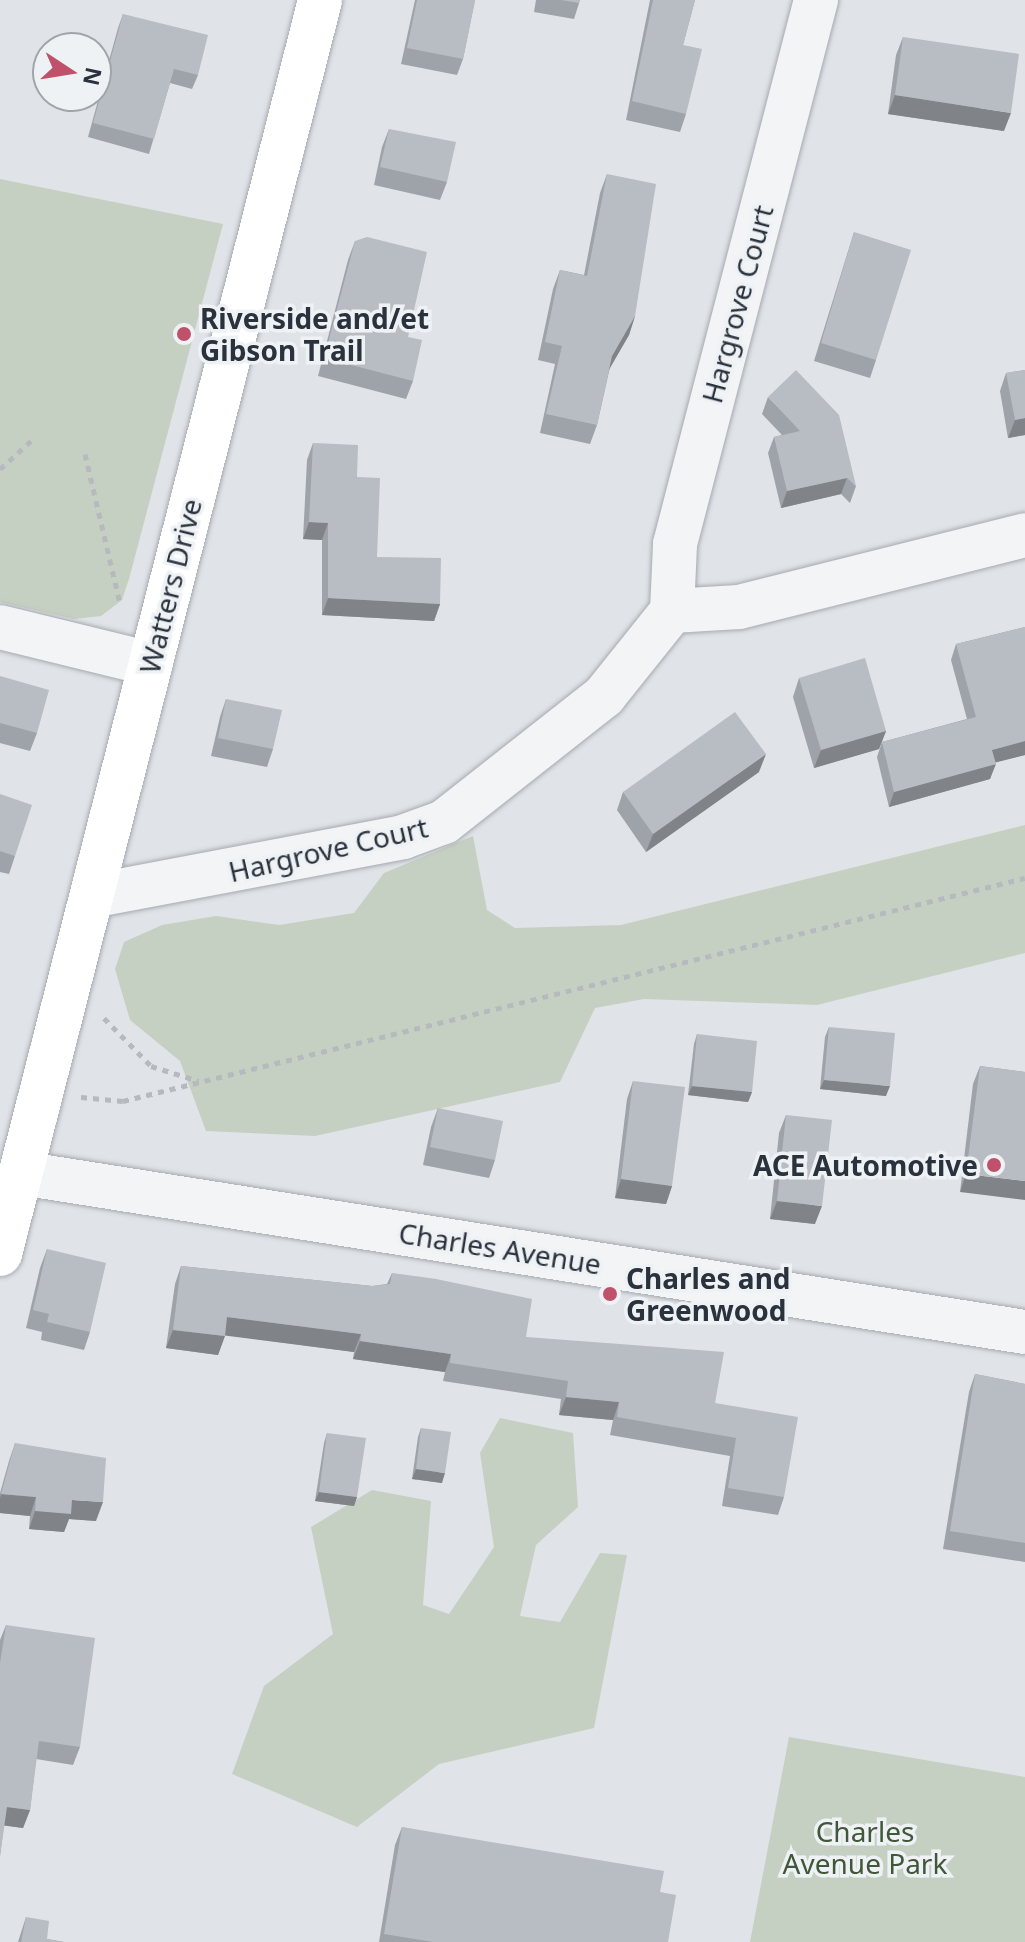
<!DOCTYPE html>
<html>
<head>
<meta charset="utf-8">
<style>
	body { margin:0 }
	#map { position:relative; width:1025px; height:1942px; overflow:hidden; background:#e0e3e7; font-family:"Noto Sans",sans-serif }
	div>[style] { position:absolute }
	.green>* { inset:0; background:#c6d0c2 }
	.path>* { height:5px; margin-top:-2.5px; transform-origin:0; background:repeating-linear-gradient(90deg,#b6babe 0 6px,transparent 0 12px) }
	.roads { filter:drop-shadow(0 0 2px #a6aab1) drop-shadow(0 0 2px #a6aab1) }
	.minor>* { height:44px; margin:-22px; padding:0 22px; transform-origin:22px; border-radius:22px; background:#f2f4f6 }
	.major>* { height:44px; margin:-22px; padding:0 22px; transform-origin:22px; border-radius:22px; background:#fff }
	.wall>* { inset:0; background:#9da3a8 }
	.shaded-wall>* { inset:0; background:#808488 }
	.building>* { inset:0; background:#b7bdc3 }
	.dots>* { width:22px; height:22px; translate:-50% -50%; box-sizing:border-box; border:4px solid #eff2f5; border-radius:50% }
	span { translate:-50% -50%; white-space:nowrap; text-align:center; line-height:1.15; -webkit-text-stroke:7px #eff2f5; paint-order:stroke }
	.street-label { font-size:28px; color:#2a323d }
	.poi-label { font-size:28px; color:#2a323d; font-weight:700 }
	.left { translate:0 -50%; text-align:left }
	.right { translate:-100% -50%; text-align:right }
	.park-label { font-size:28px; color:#415739 }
	.north { position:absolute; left:32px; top:32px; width:80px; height:80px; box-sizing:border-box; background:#eff2f5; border:2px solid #a0a5ab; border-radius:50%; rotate:102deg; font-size:22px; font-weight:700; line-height:32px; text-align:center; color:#2a323d }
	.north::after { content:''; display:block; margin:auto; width:28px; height:36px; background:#c0516a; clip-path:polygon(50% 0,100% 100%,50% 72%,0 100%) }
</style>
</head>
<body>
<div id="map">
	<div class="green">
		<div style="clip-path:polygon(0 179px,223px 224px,129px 579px,122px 600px,101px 616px,74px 619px,0 602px)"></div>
		<div style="clip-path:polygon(1025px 825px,1025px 953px,817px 1005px,644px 999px,595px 1008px,560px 1082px,315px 1136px,206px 1131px,180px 1061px,130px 1020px,115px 969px,124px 942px,162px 925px,216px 916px,279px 925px,354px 913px,384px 873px,473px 836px,487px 910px,515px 928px,621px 925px)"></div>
		<div style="clip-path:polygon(500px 1418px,573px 1433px,578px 1507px,536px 1545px,520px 1616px,560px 1622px,600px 1553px,627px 1555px,594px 1728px,439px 1764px,357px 1827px,232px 1774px,264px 1686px,333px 1634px,311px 1527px,372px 1490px,431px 1501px,423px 1605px,449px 1614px,494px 1547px,480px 1453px)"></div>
		<div style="clip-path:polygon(789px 1737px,1025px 1777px,1025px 1942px,750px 1942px)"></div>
	</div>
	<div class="path">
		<div style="left:85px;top:454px;width:153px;rotate:76.8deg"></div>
		<div style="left:0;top:469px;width:43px;rotate:-42.2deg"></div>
		<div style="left:104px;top:1018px;width:67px;rotate:45.6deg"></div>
		<div style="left:151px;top:1066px;width:50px;rotate:17.4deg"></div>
		<div style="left:81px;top:1097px;width:42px;rotate:5.4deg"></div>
		<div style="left:123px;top:1101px;width:929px;rotate:-13.89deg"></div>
	</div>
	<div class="roads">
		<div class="minor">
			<div style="left:672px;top:611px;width:67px;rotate:-87.4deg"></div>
			<div style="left:675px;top:544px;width:562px;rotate:-75.47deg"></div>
			<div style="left:672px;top:611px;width:67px;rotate:-3.4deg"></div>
			<div style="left:739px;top:607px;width:295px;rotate:-14.1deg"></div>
			<div style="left:0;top:627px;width:155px;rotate:13.8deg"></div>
			<div style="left:92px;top:896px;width:317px;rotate:-10.7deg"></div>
			<div style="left:403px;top:837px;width:44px;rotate:-20.1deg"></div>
			<div style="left:444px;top:822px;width:204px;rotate:-38.2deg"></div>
			<div style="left:604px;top:696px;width:109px;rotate:-51.3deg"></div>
			<div style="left:21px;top:1173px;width:1017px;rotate:9deg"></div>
		</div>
		<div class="major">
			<div style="left:0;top:1254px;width:1294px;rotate:-75.68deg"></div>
		</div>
	</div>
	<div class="wall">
		<div style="clip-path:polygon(415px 0,475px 0,463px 59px,457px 75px,401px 64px)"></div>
		<div style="clip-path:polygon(536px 0,580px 0,574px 19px,534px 12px)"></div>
		<div style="clip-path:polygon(650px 0,695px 0,683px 45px,686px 114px,680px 132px,626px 120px)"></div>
		<div style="clip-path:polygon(123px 14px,198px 75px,192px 89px,170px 83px,149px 154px,88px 137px,118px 28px)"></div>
		<div style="clip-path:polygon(903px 37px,1004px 131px,888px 114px,896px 55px)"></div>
		<div style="clip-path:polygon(389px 129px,447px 182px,440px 200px,374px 185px,382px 147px)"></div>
		<div style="clip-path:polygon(607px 174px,635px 316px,629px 335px,610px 367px,597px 425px,590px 444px,540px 433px,555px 364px,538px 360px,553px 289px,560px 270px,584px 275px,600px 193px)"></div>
		<div style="clip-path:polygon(854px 232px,876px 360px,870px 378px,814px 361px)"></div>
		<div style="clip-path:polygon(355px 241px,408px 337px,413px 381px,406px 399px,318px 376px,348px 260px)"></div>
		<div style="clip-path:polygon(1025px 370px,1025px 435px,1008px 438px,1000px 391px,1006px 373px)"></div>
		<div style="clip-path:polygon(768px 397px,856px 486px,850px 503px,841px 494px,781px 508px,768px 453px,774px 437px,782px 435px,762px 414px)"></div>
		<div style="clip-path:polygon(313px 443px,357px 477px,377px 557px,440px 604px,434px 621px,322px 615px,322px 540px,303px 539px,307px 460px)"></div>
		<div style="clip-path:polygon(1025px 627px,1025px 755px,995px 762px,990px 779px,889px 807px,877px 757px,882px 742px,967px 719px,951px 660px,956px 644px)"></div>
		<div style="clip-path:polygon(0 676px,37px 733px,30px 751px,0 743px)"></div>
		<div style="clip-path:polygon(799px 678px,886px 731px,879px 749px,814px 768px,793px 697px)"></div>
		<div style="clip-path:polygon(226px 699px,273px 749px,267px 767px,211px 756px,220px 717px)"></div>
		<div style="clip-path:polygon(759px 772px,646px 852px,617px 810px,623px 792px)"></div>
		<div style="clip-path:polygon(0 794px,15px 856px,9px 874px,0 872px)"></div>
		<div style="clip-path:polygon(829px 1027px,886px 1096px,820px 1089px,825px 1037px)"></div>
		<div style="clip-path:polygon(697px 1034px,752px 1092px,748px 1102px,688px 1095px,694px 1044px)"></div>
		<div style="clip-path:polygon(980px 1066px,1025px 1072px,960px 1192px,973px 1084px)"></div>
		<div style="clip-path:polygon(633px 1081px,672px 1186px,666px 1204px,615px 1198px,627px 1099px)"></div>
		<div style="clip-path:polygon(438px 1108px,495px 1160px,489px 1178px,423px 1165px,431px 1127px)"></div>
		<div style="clip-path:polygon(786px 1115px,815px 1224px,770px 1219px,779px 1133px)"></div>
		<div style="clip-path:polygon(47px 1249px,90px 1332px,84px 1350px,41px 1340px,42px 1332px,26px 1328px,40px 1268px)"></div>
		<div style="clip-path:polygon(181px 1266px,372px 1286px,387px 1284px,392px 1273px,526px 1337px,715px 1403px,784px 1497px,778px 1515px,722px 1506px,730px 1456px,610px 1435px,613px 1420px,559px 1415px,561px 1399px,443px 1381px,445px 1372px,353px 1359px,354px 1352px,225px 1335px,218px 1355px,166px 1348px,175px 1284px)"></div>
		<div style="clip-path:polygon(975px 1374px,1025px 1384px,1025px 1562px,943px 1549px,969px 1392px)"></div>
		<div style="clip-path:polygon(421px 1428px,442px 1483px,412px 1479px,418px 1437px)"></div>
		<div style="clip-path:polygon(327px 1433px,357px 1497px,354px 1506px,315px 1501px,324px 1443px)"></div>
		<div style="clip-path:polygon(15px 1443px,96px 1521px,69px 1519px,64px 1532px,29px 1529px,30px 1516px,0 1513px,0 1493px,9px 1461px)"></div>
		<div style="clip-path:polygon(6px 1625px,80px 1747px,73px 1765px,36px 1759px,30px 1810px,23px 1828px,4px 1825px,0 1856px,0 1640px)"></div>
		<div style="clip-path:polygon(402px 1827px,660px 1892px,668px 1942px,379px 1942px,395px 1845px)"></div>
		<div style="clip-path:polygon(26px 1917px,47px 1939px,64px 1942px,18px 1942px)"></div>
	</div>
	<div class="shaded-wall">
		<div style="clip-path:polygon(895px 95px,1011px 113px,1004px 131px,888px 114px)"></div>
		<div style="clip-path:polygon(635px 316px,629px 335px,606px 375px,612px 356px)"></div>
		<div style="clip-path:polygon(1025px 418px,1025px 435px,1008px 438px,1015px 420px)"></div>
		<div style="clip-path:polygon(847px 478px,841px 494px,781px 508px,787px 491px)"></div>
		<div style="clip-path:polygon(309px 522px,328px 523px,322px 540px,303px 539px)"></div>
		<div style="clip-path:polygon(328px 598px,440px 604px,434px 621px,322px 615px)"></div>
		<div style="clip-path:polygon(886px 731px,879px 749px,814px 768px,821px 750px)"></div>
		<div style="clip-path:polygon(1025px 741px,1025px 755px,986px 765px,992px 750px)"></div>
		<div style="clip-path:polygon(766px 754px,759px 772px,646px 852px,653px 834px)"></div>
		<div style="clip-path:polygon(996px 764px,990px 779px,889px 807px,894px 792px)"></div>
		<div style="clip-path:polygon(824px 1080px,890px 1086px,886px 1096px,820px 1089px)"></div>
		<div style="clip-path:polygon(692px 1086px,752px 1092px,748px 1102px,688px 1095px)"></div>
		<div style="clip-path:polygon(966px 1174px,1025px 1181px,1025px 1200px,960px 1192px)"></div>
		<div style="clip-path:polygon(621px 1179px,672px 1186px,666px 1204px,615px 1198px)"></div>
		<div style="clip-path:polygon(777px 1201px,822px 1206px,815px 1224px,770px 1219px)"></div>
		<div style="clip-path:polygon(227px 1317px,361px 1334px,354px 1352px,221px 1335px)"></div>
		<div style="clip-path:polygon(173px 1330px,225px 1336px,218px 1355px,166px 1348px)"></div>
		<div style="clip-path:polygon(360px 1341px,451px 1354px,445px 1372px,353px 1359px)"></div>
		<div style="clip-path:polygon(566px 1397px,619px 1402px,613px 1420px,559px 1415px)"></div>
		<div style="clip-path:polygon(416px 1469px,445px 1473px,442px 1483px,412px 1479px)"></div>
		<div style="clip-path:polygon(319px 1492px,357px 1497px,354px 1506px,315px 1501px)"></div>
		<div style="clip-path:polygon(1px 1494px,36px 1497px,30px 1516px,0 1513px,0 1498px)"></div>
		<div style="clip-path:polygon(72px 1500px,103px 1502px,96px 1521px,69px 1519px,64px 1532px,29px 1529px,35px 1511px)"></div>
		<div style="clip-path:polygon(7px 1807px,30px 1810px,23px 1828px,0 1825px)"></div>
	</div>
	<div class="building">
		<div style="clip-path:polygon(417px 0,475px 0,463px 59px,407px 48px)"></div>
		<div style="clip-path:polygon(561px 0,580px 0,579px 3px)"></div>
		<div style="clip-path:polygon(653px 0,695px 0,683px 45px,702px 49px,686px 114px,632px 101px)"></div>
		<div style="clip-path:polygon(123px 14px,208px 35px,198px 75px,174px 69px,154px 139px,93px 123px)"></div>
		<div style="clip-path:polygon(903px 37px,1019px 54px,1011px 113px,895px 95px)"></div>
		<div style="clip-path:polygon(389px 129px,456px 142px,447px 182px,380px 167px)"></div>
		<div style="clip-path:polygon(607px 174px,656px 184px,635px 316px,612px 356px,597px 425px,546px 414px,562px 346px,545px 342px,560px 270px,587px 276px)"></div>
		<div style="clip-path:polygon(854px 232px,911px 250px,876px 360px,821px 343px)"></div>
		<div style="clip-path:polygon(367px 237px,427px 252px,408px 337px,422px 340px,413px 381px,324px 358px,355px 241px)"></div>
		<div style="clip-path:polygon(796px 370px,839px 415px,856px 486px,847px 478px,787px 491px,774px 437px,800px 431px,768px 397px)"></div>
		<div style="clip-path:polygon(1025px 370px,1025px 418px,1015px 420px,1006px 373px)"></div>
		<div style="clip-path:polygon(313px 443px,358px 445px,357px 477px,380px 478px,377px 557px,441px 558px,440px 604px,328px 598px,328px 523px,309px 522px)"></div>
		<div style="clip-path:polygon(1025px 627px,1025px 741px,992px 750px,996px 764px,894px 792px,882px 742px,976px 717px,956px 644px)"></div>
		<div style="clip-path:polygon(865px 658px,886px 731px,821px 750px,799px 678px)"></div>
		<div style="clip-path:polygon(0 676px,49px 690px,37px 733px,0 723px)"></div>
		<div style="clip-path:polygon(226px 699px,282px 710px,273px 749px,218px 738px)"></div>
		<div style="clip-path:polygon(735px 712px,766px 754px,653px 834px,623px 792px)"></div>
		<div style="clip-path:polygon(0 794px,32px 805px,15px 856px,0 851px)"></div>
		<div style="clip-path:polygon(829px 1027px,895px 1033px,890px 1086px,824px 1080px)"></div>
		<div style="clip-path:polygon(697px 1034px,757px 1041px,752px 1092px,692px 1086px)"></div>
		<div style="clip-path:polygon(980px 1066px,1025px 1072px,1025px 1181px,966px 1174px)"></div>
		<div style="clip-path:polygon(633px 1081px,685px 1087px,672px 1186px,621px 1179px)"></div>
		<div style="clip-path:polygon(438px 1108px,503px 1121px,495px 1160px,430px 1147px)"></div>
		<div style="clip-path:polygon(786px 1115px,832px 1120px,822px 1206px,777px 1201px)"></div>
		<div style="clip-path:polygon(47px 1249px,106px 1263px,90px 1332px,47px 1322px,49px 1314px,33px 1310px)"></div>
		<div style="clip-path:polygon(181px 1266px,372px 1286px,390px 1284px,392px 1273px,436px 1279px,532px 1299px,526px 1337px,724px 1352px,715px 1403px,798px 1417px,784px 1497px,728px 1488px,736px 1438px,617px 1417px,619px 1402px,566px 1397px,568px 1381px,450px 1363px,451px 1354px,360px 1341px,361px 1334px,227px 1317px,225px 1336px,173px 1330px)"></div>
		<div style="clip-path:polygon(975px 1374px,1025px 1384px,1025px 1543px,950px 1531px)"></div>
		<div style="clip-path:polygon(421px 1428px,451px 1432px,445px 1473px,416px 1469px)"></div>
		<div style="clip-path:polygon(327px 1433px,366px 1438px,357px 1497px,319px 1492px)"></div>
		<div style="clip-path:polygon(15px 1443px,106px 1458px,103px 1502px,72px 1500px,71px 1514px,35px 1511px,36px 1497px,1px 1494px)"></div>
		<div style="clip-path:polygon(6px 1625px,95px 1638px,80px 1747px,39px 1741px,30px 1810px,7px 1807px,0 1856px,0 1663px)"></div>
		<div style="clip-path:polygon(402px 1827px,664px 1871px,660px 1892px,676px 1895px,668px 1942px,433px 1942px,384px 1934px)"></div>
		<div style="clip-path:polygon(26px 1917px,49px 1921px,47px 1939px,64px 1942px,21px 1942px)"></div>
	</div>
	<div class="dots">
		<div style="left:184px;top:334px;background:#c0516a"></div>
		<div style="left:994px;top:1165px;background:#c0516a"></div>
		<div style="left:610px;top:1294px;background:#c0516a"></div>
	</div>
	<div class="street-label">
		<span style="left:737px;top:304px;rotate:-75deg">Hargrove Court</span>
		<span style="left:170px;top:586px;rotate:-76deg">Watters Drive</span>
		<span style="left:328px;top:849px;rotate:-13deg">Hargrove Court</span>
		<span style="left:500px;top:1248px;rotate:9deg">Charles Avenue</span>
	</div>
	<div class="poi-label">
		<span class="left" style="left:200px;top:334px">Riverside and/et<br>Gibson Trail</span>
		<span class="right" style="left:978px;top:1165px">ACE Automotive</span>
		<span class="left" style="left:626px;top:1294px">Charles and<br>Greenwood</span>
	</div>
	<div class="park-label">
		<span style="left:865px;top:1847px">Charles<br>Avenue Park</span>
	</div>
	<div class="north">N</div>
</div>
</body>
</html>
